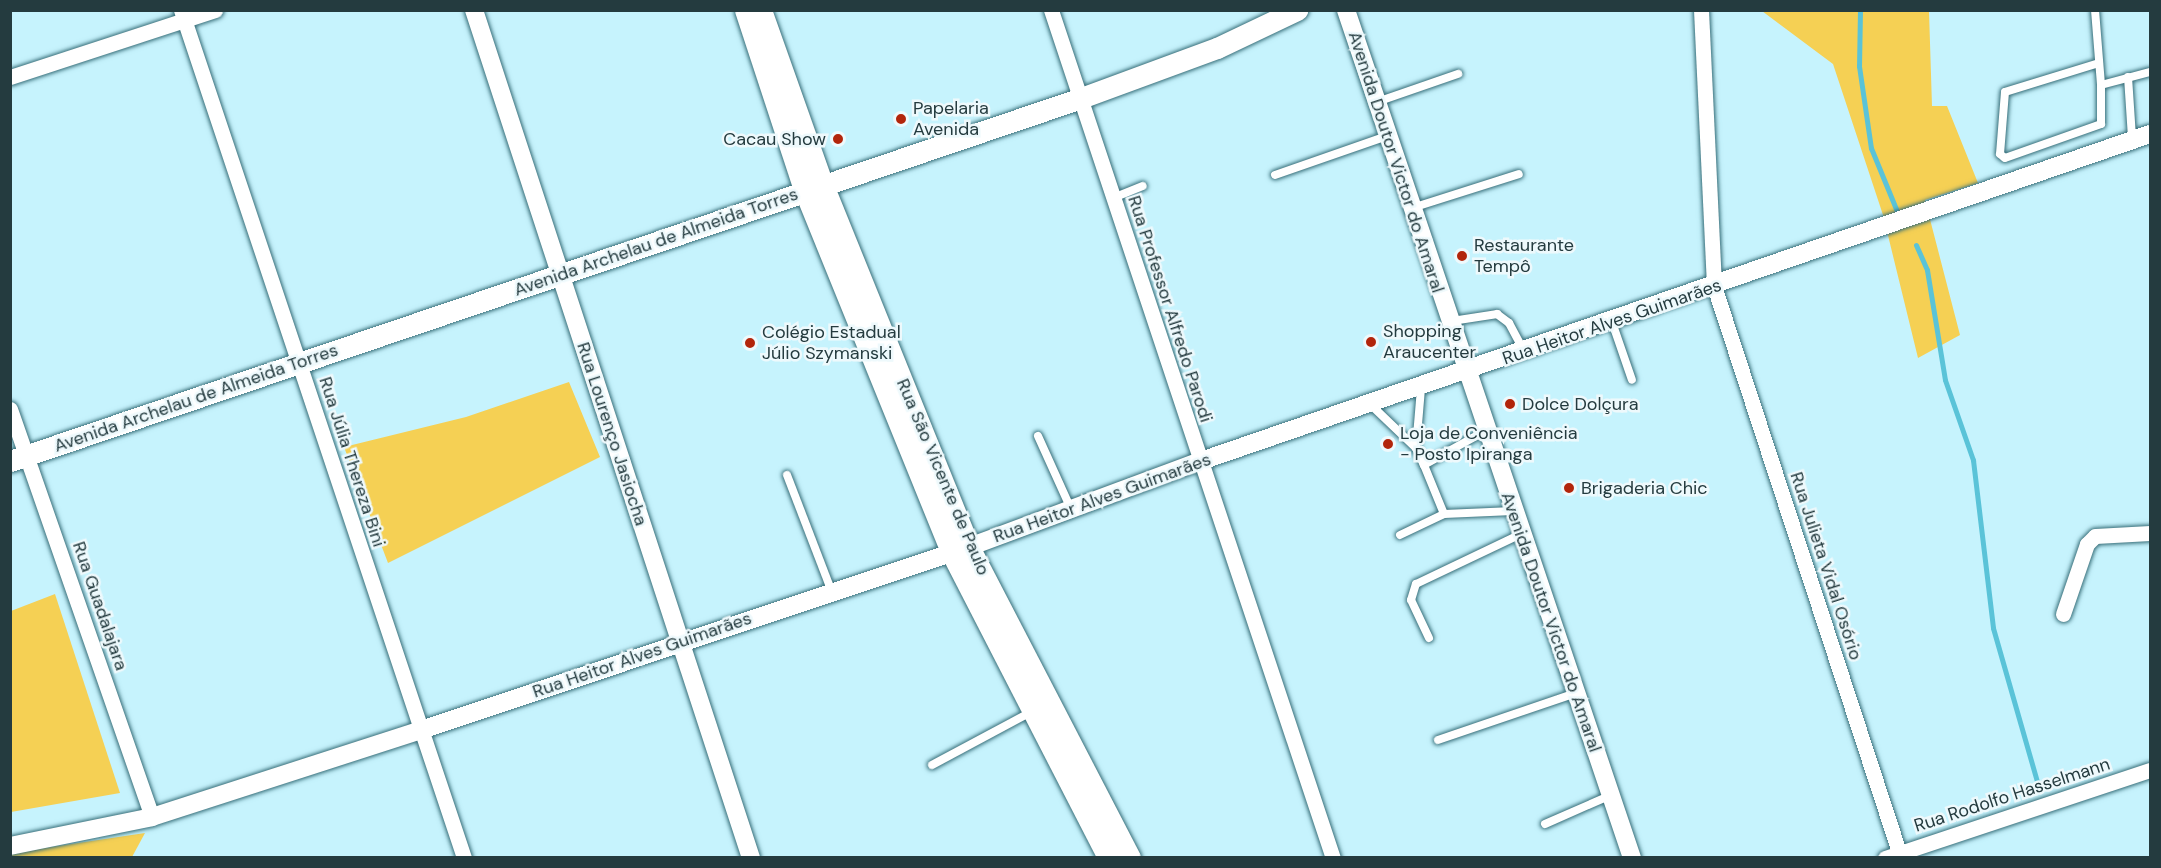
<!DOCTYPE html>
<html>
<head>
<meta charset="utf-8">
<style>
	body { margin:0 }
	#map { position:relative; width:2161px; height:868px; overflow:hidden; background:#c6f3fd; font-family:"DM Sans",sans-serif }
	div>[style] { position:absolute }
	.green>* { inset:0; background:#f5d054 }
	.stream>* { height:5px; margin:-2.5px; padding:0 2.5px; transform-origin:2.5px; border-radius:2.5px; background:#5ac3d8 }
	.roads { filter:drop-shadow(0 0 2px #376e79) drop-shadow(0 0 2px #376e79) }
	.service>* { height:8px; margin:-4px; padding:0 4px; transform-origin:4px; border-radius:4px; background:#fff }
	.minor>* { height:15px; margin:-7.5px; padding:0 7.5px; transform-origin:7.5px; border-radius:7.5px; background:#fff }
	.tertiary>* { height:18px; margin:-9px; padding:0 9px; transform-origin:9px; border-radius:9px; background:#fff }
	.secondary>* { height:21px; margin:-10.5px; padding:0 10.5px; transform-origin:10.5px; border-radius:10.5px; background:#fff }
	.dots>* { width:16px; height:16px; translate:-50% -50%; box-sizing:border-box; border:3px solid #eef9fc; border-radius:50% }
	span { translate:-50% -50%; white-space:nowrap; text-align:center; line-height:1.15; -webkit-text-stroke:5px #eef9fc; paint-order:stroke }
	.poi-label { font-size:18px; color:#243b3f }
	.left { translate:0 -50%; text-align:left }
	.right { translate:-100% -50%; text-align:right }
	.street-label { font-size:18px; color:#243b3f }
	.frame { position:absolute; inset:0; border:12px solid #243b3f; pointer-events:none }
</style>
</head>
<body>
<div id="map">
	<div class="green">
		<div style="clip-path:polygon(1762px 11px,1929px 11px,1932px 106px,1947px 106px,1978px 183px,1925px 200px,1960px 335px,1918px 358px,1883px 215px,1833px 64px)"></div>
		<div style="clip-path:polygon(569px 382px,600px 457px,388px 563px,344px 447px,466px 417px)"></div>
		<div style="clip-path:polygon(55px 594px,120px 793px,11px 812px,11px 611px)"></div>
		<div style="clip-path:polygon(145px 833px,132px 857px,11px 858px,11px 853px)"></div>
	</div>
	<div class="stream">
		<div style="left:1860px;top:10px;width:56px;rotate:91deg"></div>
		<div style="left:1859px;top:66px;width:83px;rotate:81.7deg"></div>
		<div style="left:1871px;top:148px;width:66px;rotate:67.7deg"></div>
		<div style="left:1916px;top:245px;width:27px;rotate:66deg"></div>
		<div style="left:1927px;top:270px;width:111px;rotate:80.7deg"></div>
		<div style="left:1945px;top:380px;width:85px;rotate:70.7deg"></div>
		<div style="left:1973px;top:460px;width:169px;rotate:83.2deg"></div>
		<div style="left:1993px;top:628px;width:159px;rotate:74deg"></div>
	</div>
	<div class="roads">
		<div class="service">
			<div style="left:2095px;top:10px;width:75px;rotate:85.4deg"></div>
			<div style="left:2101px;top:85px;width:51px;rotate:-14.9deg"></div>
			<div style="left:2099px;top:63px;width:98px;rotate:162.9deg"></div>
			<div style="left:2005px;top:92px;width:62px;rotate:94.6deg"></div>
			<div style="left:2000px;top:154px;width:6px;rotate:39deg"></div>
			<div style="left:2005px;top:158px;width:102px;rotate:-19.5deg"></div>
			<div style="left:2101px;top:124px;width:39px;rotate:-90deg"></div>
			<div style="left:2128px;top:77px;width:61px;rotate:86.2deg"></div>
			<div style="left:1377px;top:102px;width:86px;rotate:-19.1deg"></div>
			<div style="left:1275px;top:175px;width:119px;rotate:-19.2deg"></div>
			<div style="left:1113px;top:198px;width:32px;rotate:-22deg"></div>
			<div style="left:1412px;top:208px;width:112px;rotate:-17.6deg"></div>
			<div style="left:1452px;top:321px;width:46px;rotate:-8.8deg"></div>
			<div style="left:1497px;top:314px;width:15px;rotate:37deg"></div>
			<div style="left:1509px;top:323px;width:30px;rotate:62deg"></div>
			<div style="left:1612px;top:322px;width:61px;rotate:71deg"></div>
			<div style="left:1371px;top:405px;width:62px;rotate:43.7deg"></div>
			<div style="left:1416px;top:448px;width:19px;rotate:65deg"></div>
			<div style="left:1485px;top:431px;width:70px;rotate:150.9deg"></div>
			<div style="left:1424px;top:465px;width:53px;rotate:67.8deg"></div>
			<div style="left:1444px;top:514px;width:69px;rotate:-2.5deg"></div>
			<div style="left:1038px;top:436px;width:80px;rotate:65.7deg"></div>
			<div style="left:1416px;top:448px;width:59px;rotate:-85.2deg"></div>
			<div style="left:787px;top:475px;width:125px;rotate:69deg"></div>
			<div style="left:1400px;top:535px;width:49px;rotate:-25.5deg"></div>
			<div style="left:1429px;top:638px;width:42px;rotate:-115.3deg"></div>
			<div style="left:1411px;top:600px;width:17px;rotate:-73deg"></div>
			<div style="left:1416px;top:584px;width:116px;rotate:-25.5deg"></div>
			<div style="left:1438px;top:740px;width:146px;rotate:-18.8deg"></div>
			<div style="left:932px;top:765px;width:112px;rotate:-28.2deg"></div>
			<div style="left:1545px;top:824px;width:72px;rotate:-23.7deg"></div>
		</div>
		<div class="minor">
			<div style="left:181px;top:10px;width:894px;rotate:71.54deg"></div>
			<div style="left:1051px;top:10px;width:894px;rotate:71.61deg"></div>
			<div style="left:1701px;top:10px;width:276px;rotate:87.3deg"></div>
			<div style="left:1714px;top:286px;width:602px;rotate:71.9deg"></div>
			<div style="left:10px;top:77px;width:216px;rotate:-18.1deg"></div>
			<div style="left:10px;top:409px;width:432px;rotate:70.8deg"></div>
			<div style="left:2063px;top:614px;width:74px;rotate:-71.1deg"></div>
			<div style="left:2087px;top:544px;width:11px;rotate:-45deg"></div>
			<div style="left:2095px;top:536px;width:55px;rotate:-3.1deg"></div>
			<div style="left:1885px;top:858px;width:279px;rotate:-18.4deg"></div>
		</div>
		<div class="tertiary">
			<div style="left:474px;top:10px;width:892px;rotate:71.91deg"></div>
			<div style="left:1346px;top:10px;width:895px;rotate:71.36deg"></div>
			<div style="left:10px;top:846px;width:145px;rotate:-11.5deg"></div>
			<div style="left:152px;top:817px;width:283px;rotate:-17.9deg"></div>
			<div style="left:421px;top:730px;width:578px;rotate:-18.47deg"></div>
			<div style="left:969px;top:547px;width:244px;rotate:-20.4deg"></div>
			<div style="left:1198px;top:462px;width:1007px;rotate:-19.01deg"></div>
		</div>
		<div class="secondary">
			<div style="left:745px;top:10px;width:192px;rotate:71.8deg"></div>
			<div style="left:805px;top:192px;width:388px;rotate:67.9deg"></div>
			<div style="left:951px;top:552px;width:344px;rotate:62.8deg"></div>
			<div style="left:761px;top:10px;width:186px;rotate:70.5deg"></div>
			<div style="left:823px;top:185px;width:390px;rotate:68deg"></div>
			<div style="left:969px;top:547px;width:350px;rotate:62.6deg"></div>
			<div style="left:10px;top:461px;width:1131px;rotate:-18.72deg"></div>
			<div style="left:1081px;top:98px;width:145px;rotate:-20.2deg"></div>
			<div style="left:1217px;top:48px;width:89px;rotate:-25.4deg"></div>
		</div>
	</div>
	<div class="dots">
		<div style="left:901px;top:119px;background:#b2250b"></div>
		<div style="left:838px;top:139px;background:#b2250b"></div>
		<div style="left:1462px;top:256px;background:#b2250b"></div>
		<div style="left:1371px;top:342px;background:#b2250b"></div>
		<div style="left:750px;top:343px;background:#b2250b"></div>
		<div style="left:1510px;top:404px;background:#b2250b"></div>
		<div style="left:1388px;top:444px;background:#b2250b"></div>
		<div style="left:1569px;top:488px;background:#b2250b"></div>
	</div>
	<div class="poi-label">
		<span class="left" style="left:913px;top:119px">Papelaria<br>Avenida</span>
		<span class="right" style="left:826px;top:139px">Cacau Show</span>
		<span class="left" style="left:1474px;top:256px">Restaurante<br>Tempô</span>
		<span class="left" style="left:1383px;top:342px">Shopping<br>Araucenter</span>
		<span class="left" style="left:762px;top:343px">Colégio Estadual<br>Júlio Szymanski</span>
		<span class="left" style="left:1522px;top:404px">Dolce Dolçura</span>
		<span class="left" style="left:1400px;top:444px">Loja de Conveniência<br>- Posto Ipiranga</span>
		<span class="left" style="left:1581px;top:488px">Brigaderia Chic</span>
	</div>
	<div class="street-label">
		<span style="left:1396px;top:162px;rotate:72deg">Avenida Doutor Victor do Amaral</span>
		<span style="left:656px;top:242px;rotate:-19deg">Avenida Archelau de Almeida Torres</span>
		<span style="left:1170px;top:309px;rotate:72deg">Rua Professor Alfredo Parodi</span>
		<span style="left:1612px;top:322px;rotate:-19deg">Rua Heitor Alves Guimarães</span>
		<span style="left:196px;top:398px;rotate:-19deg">Avenida Archelau de Almeida Torres</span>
		<span style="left:612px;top:434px;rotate:72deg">Rua Lourenço Jasiocha</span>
		<span style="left:352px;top:462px;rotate:72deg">Rua Júlia Thereza Bini</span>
		<span style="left:943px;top:477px;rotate:67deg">Rua São Vicente de Paulo</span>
		<span style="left:1102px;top:498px;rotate:-20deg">Rua Heitor Alves Guimarães</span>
		<span style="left:1826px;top:566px;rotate:72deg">Rua Julieta Vidal Osório</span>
		<span style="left:100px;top:606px;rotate:71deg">Rua Guadalajara</span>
		<span style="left:1551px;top:622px;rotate:71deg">Avenida Doutor Victor do Amaral</span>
		<span style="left:642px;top:655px;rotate:-19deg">Rua Heitor Alves Guimarães</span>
		<span style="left:2012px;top:795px;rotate:-18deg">Rua Rodolfo Hasselmann</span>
	</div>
	<div class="frame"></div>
</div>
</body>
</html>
